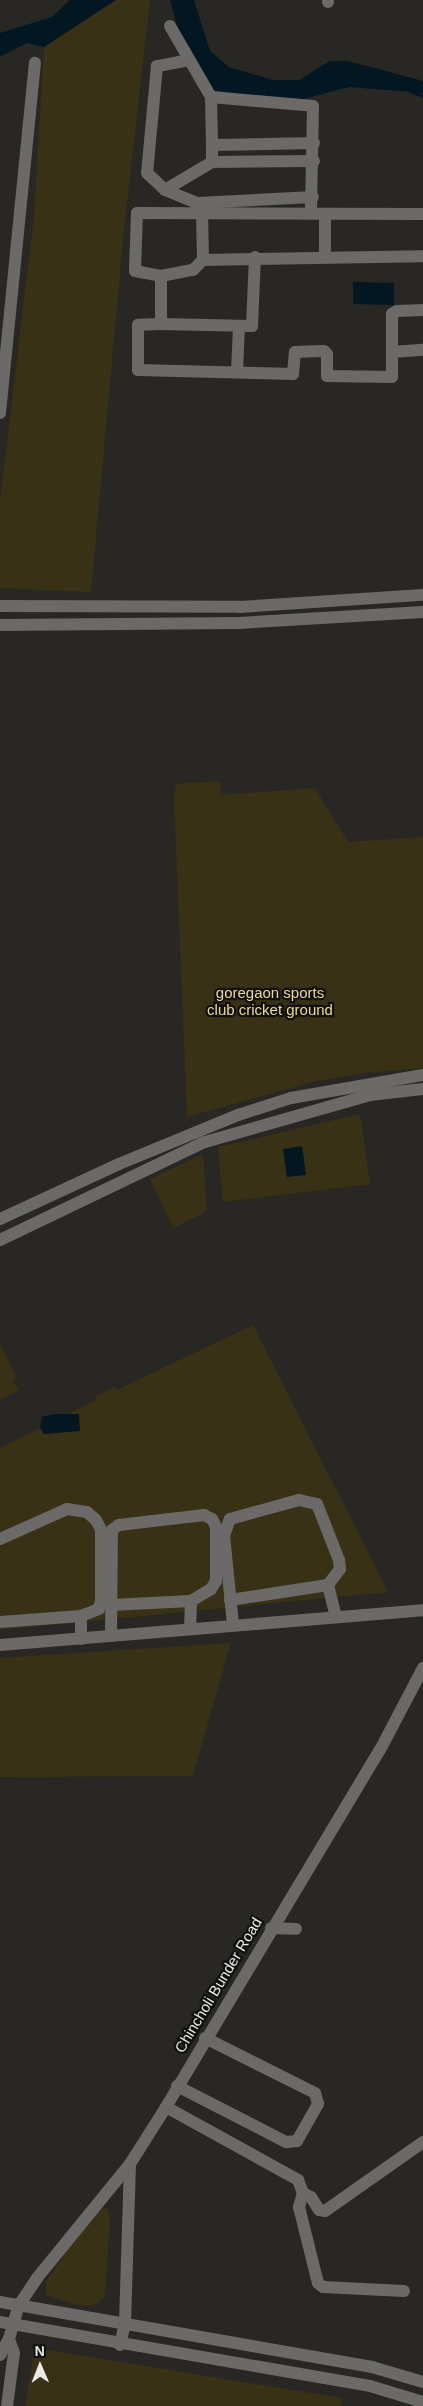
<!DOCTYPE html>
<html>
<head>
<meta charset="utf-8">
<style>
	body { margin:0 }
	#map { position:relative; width:423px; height:2406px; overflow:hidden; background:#282723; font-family:Arial,sans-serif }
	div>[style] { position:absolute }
	.green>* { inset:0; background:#393116 }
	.water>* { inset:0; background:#021722 }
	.stream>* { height:3px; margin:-1.5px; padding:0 1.5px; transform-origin:1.5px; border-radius:1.5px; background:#021722 }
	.minor>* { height:12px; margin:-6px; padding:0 6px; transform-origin:6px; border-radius:6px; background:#6b6a68 }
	span { translate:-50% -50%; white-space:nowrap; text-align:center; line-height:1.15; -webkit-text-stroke:4.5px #10100e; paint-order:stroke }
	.park-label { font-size:15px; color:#eed993 }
	.street-label { font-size:15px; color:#ebeae7 }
	.north { position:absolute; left:15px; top:2341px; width:50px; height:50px; -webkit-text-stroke:4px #10100e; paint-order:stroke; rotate:359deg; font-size:14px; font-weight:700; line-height:20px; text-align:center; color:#ebeae7 }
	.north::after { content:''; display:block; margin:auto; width:18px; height:22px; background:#ebeae7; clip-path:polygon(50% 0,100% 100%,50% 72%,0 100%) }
</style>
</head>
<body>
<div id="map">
	<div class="green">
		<div style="clip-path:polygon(116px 0,150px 0,124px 229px,91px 592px,0 588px,0 501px,34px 216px,44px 47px)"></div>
		<div style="clip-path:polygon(220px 781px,221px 795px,315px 788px,348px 842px,423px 837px,423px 1068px,363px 1073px,312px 1082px,187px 1117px,174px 798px,176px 784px)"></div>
		<div style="clip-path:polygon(360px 1114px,370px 1184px,223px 1202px,218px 1147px)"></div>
		<div style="clip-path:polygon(203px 1154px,207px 1211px,173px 1228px,150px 1179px)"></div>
		<div style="clip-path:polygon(253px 1325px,388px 1592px,0 1630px,0 1448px,96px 1400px,95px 1396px,115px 1387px,117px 1390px)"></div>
		<div style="clip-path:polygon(0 1344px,17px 1377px,13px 1381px,19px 1390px,0 1400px)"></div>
		<div style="clip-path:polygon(231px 1643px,193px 1776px,0 1777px,0 1658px)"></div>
		<div style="clip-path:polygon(107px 2207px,110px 2219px,105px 2297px,95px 2305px,80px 2306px,46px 2295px,46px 2282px,89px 2217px)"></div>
		<div style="clip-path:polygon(35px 2348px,342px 2398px,341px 2406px,25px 2406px)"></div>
	</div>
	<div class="water">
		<div style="clip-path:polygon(70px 0,116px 0,44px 47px,27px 43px,0 57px,0 33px,52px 17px)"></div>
		<div style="clip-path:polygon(170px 0,194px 0,210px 51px,229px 67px,273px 80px,299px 80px,330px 61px,348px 61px,423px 81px,423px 93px,349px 87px,292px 102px,206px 89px,185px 55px)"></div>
		<div style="clip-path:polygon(353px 282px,394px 283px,394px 305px,353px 304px)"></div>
		<div style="clip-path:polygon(302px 1146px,306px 1175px,287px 1177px,283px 1149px)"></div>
		<div style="clip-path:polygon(54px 1414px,79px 1414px,80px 1431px,44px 1434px,40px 1428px,42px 1417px)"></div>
	</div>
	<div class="stream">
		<div style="left:410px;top:91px;width:14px;rotate:21deg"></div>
	</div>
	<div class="minor">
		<div style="left:328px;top:0;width:2px;rotate:90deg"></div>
		<div style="left:170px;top:26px;width:82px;rotate:60deg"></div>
		<div style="left:211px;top:97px;width:102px;rotate:5deg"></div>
		<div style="left:313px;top:106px;width:107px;rotate:91.1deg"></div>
		<div style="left:189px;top:60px;width:33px;rotate:169deg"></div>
		<div style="left:157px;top:66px;width:107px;rotate:95.3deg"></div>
		<div style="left:147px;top:173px;width:25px;rotate:43deg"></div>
		<div style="left:165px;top:190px;width:55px;rotate:-30.8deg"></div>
		<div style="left:212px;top:162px;width:17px;rotate:-90deg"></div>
		<div style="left:211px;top:97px;width:48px;rotate:88.8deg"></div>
		<div style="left:212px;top:145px;width:102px;rotate:-1.1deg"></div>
		<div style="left:212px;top:162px;width:102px;rotate:-0.6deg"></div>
		<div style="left:165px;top:190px;width:35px;rotate:22deg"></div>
		<div style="left:198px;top:203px;width:115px;rotate:-3deg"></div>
		<div style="left:202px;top:213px;width:47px;rotate:88.8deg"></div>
		<div style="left:325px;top:214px;width:42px;rotate:90deg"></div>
		<div style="left:423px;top:214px;width:286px;rotate:-179.8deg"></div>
		<div style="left:137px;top:213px;width:58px;rotate:92deg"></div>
		<div style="left:135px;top:271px;width:26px;rotate:11deg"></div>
		<div style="left:161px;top:276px;width:48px;rotate:90deg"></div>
		<div style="left:161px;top:324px;width:23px;rotate:178deg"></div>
		<div style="left:138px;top:325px;width:45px;rotate:90deg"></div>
		<div style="left:138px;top:370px;width:155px;rotate:1.5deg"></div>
		<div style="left:293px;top:374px;width:22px;rotate:-85deg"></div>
		<div style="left:295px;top:352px;width:29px;rotate:-2deg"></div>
		<div style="left:324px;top:351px;width:4px;rotate:45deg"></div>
		<div style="left:327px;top:354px;width:22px;rotate:90deg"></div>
		<div style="left:327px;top:376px;width:65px;rotate:0.9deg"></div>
		<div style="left:392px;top:377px;width:63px;rotate:-90deg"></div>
		<div style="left:392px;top:314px;width:6px;rotate:-31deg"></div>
		<div style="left:397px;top:311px;width:26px;rotate:-2deg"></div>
		<div style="left:161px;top:276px;width:33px;rotate:-11deg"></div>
		<div style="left:193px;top:270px;width:14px;rotate:-45deg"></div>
		<div style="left:203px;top:260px;width:220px;rotate:-1deg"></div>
		<div style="left:161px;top:324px;width:91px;rotate:1.3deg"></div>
		<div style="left:252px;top:326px;width:69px;rotate:-87.5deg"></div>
		<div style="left:392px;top:352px;width:31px;rotate:-4deg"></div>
		<div style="left:237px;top:372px;width:46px;rotate:-87.5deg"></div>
		<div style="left:0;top:413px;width:352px;rotate:-84.3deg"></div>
		<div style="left:0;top:606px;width:240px;rotate:0.2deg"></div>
		<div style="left:240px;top:607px;width:183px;rotate:-3.8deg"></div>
		<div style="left:0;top:625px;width:239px;rotate:-0.5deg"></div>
		<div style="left:239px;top:623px;width:184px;rotate:-3.4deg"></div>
		<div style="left:0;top:1219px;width:131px;rotate:-24.8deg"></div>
		<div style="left:119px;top:1164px;width:129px;rotate:-22.4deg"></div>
		<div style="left:238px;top:1115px;width:56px;rotate:-17.8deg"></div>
		<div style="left:291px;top:1098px;width:134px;rotate:-9.9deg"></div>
		<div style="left:0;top:1240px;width:227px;rotate:-25.6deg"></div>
		<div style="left:205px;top:1142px;width:172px;rotate:-15.9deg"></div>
		<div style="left:370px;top:1095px;width:53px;rotate:-6.5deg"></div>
		<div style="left:0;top:1539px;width:73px;rotate:-24.1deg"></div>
		<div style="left:67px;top:1509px;width:20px;rotate:9deg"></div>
		<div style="left:87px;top:1512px;width:12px;rotate:42deg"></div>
		<div style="left:96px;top:1520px;width:11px;rotate:63deg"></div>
		<div style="left:101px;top:1530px;width:70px;rotate:90deg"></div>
		<div style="left:101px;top:1600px;width:9px;rotate:103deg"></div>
		<div style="left:99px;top:1609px;width:19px;rotate:159deg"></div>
		<div style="left:81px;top:1616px;width:23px;rotate:90deg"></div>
		<div style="left:230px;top:1600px;width:99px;rotate:-8.7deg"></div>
		<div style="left:111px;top:1605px;width:80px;rotate:-2.9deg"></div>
		<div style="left:0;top:1622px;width:81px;rotate:-4.2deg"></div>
		<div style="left:233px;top:1624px;width:88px;rotate:-95.8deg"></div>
		<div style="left:224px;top:1536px;width:18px;rotate:-71deg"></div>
		<div style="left:230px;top:1519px;width:72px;rotate:-15.4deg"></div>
		<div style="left:299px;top:1500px;width:18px;rotate:13deg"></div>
		<div style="left:317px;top:1504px;width:60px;rotate:68.6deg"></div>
		<div style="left:339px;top:1560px;width:9px;rotate:84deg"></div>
		<div style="left:340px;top:1569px;width:20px;rotate:127deg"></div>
		<div style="left:328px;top:1585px;width:33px;rotate:76deg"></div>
		<div style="left:111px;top:1636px;width:106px;rotate:-89.5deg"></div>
		<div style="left:112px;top:1530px;width:9px;rotate:-36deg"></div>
		<div style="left:119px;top:1525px;width:86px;rotate:-6.7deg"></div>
		<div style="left:204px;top:1515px;width:9px;rotate:27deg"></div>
		<div style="left:212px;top:1519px;width:9px;rotate:63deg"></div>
		<div style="left:216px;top:1527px;width:54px;rotate:90deg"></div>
		<div style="left:216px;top:1581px;width:9px;rotate:122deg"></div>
		<div style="left:211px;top:1589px;width:23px;rotate:149deg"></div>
		<div style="left:191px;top:1601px;width:27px;rotate:92deg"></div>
		<div style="left:0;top:1645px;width:424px;rotate:-4.7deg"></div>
		<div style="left:271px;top:1928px;width:25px;rotate:2deg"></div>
		<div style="left:177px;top:2086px;width:123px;rotate:27.2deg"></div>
		<div style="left:286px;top:2142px;width:11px;rotate:-5deg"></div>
		<div style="left:297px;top:2141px;width:43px;rotate:-60.4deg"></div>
		<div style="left:318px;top:2104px;width:11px;rotate:-105deg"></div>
		<div style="left:315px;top:2093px;width:123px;rotate:-153.4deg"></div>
		<div style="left:166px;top:2107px;width:151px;rotate:28.9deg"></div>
		<div style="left:298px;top:2180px;width:14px;rotate:69deg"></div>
		<div style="left:303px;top:2193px;width:15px;rotate:106deg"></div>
		<div style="left:299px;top:2207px;width:78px;rotate:76deg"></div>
		<div style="left:318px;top:2283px;width:6px;rotate:39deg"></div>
		<div style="left:323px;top:2287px;width:81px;rotate:2.8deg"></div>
		<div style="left:303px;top:2193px;width:9px;rotate:27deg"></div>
		<div style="left:311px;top:2197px;width:15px;rotate:58deg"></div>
		<div style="left:319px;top:2210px;width:6px;rotate:9deg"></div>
		<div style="left:325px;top:2211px;width:120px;rotate:-35.1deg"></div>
		<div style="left:0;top:2302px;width:378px;rotate:9.9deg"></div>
		<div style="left:372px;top:2367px;width:53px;rotate:16.4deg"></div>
		<div style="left:0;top:2322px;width:375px;rotate:9.8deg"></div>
		<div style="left:370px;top:2386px;width:55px;rotate:16.8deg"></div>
		<div style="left:120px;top:2345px;width:23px;rotate:-77deg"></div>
		<div style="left:125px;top:2323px;width:159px;rotate:-88.2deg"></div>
		<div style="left:0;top:2355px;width:18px;rotate:-61deg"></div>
		<div style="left:9px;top:2339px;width:35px;rotate:-74deg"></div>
		<div style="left:19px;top:2305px;width:32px;rotate:-56deg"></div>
		<div style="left:37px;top:2278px;width:147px;rotate:-50.8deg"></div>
		<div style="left:130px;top:2164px;width:67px;rotate:-57.7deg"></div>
		<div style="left:166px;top:2107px;width:416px;rotate:-59.1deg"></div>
		<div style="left:380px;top:1750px;width:93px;rotate:-62.3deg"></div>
		<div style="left:7px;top:2406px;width:53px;rotate:-82.5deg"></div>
		<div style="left:14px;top:2353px;width:15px;rotate:-110deg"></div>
	</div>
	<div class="park-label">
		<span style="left:270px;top:1001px">goregaon sports<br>club cricket ground</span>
	</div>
	<div class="street-label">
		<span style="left:218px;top:1985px;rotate:-59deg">Chincholi Bunder Road</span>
	</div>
	<div class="north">N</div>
</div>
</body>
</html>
